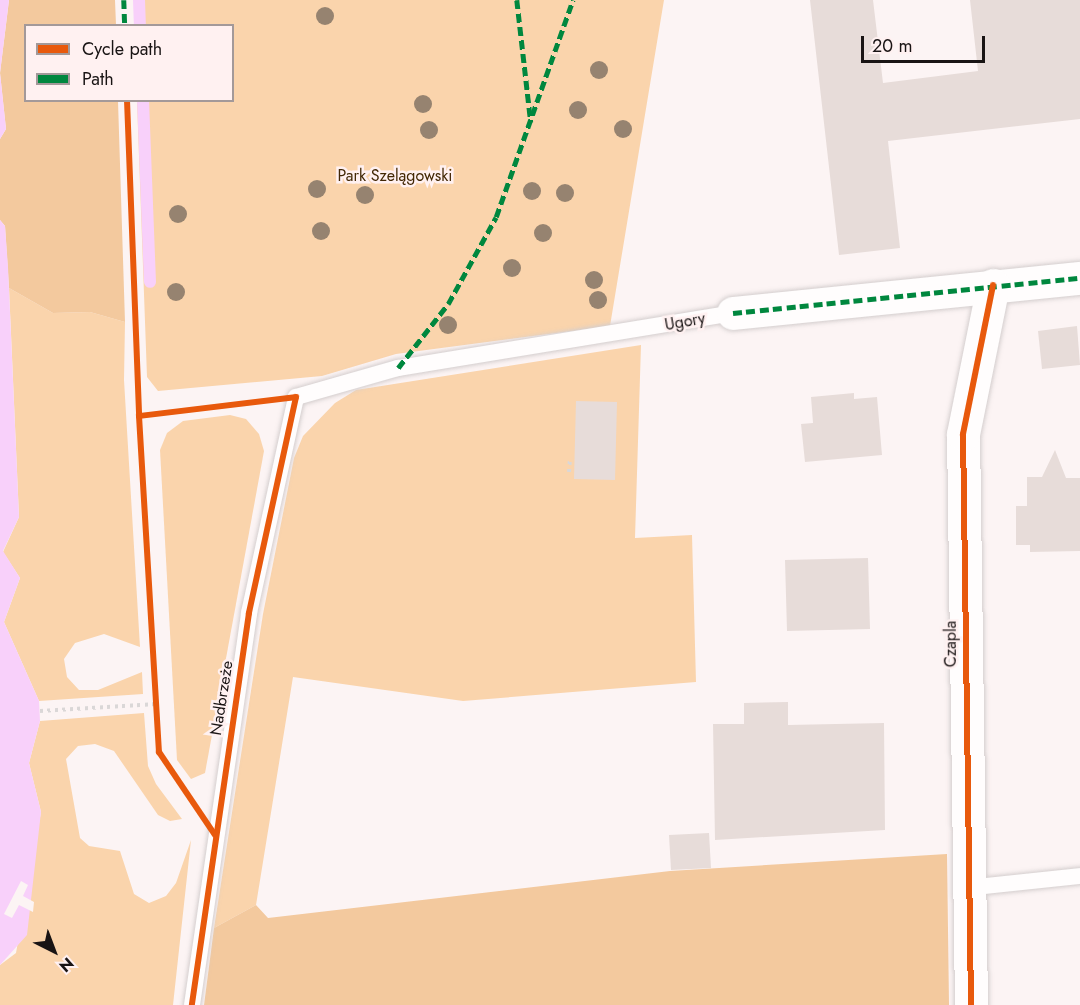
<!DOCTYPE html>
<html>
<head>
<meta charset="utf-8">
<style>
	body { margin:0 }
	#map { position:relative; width:1080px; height:1005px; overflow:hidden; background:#fcf4f4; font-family:Jost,sans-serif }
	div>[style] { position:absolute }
	.green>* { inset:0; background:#fad4ac }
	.forest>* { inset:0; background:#f3c99e }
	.water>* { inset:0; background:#f8d0fa }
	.pier>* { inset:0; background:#fcf4f4 }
	.stream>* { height:12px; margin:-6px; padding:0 6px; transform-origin:6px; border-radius:6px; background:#f8d0fa }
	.building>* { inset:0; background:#e7dcd9 }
	.path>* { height:4px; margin-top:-2px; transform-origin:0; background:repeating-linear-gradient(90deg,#dad7d7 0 3px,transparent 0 7.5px) }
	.roads { filter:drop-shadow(0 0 2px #d4cece) drop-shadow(0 0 2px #d4cece) }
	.lane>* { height:16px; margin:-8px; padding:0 8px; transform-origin:8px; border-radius:8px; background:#fffdfd }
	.street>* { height:33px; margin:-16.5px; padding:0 16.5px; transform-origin:16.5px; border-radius:16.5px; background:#fffdfd }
	.quiet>* { height:4.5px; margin-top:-2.25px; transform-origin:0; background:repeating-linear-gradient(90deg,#00873e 0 9px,transparent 0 13.5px) }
	.cycleway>* { height:6px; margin:-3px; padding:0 3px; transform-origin:3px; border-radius:3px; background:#e8590c }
	.trees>* { width:18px; height:18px; margin:-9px; border-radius:50%; background:#968370 }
	span { translate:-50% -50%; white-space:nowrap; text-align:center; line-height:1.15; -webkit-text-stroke:5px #fff1f1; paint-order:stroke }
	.park-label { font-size:16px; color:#422704 }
	.street-label { font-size:16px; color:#191414 }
	.legend { position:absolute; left:24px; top:24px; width:210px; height:78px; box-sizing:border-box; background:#fff1f1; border:2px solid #a39999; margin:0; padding:8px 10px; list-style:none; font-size:18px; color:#191414 }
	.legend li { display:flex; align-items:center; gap:12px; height:30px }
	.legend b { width:30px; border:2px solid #a39999 }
	.north { position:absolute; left:24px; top:921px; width:60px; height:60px; -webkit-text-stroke:4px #fff1f1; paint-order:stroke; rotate:138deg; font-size:16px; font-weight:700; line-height:24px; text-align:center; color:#191414 }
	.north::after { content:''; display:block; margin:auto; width:21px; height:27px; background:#191414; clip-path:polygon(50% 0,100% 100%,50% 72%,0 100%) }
	.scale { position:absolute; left:861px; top:36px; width:124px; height:27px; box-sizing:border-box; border:3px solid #191414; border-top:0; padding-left:8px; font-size:18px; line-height:21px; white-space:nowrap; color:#191414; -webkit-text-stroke:4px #fff1f1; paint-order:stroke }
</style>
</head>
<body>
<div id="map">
	<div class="green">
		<div style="clip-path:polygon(134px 0,664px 0,610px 326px,396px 354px,322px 376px,158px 391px,147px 377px,137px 101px,232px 100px,232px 26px,135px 25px)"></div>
		<div style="clip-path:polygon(9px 288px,53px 313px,90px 312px,125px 322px,124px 380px,140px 647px,104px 634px,75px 643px,64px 659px,67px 677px,79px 690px,98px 690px,142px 672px,143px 694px,39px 701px,4px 622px,20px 578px,3px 552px,19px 517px)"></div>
		<div style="clip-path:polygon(641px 345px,635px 538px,692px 535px,696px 682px,463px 701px,293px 677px,256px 905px,214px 928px,263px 614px,294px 458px,303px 436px,335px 403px,356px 390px)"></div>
		<div style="clip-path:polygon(230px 415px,246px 419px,259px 434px,264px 451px,205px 773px,191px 779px,177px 760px,160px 450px,167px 433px,183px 421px)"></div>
		<div style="clip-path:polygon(144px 713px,148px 766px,156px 784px,182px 819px,170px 821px,158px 815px,114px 751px,95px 744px,78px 746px,66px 759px,80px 838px,89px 846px,120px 851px,134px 894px,149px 903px,166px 896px,176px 883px,191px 840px,173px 1005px,0 1005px,0 965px,16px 953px,41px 812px,29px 763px,40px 721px)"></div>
	</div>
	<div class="forest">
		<div style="clip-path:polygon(9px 0,115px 0,116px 25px,26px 26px,26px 100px,118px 101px,125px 322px,90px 312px,53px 313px,9px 288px,5px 226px,0 220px,0 139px,6px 129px,0 73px)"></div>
		<div style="clip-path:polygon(947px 854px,949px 1005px,204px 1005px,214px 928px,256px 905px,268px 918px,670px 871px)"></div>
	</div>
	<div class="water">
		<div style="clip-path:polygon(0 0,9px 0,0 73px,6px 129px,0 139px)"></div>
		<div style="clip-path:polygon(0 220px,5px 226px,8px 267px,19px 517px,3px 551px,20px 578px,4px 622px,39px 701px,40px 721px,29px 763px,41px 812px,27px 935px,0 965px)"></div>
	</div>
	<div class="pier">
		<div style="clip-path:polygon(21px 881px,28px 885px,23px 896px,34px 902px,33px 912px,19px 905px,12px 918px,4px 914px)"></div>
	</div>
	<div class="stream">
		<div style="left:139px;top:0;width:26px;rotate:88deg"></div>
		<div style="left:143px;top:100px;width:182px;rotate:87.8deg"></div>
	</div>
	<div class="building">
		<div style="clip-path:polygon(810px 0,873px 0,883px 83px,978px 71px,970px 0,1080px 0,1080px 119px,888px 141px,900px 248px,839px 255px)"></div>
		<div style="clip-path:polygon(1077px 326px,1080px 365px,1042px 369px,1038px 331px)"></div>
		<div style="clip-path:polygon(854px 393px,854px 399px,877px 397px,882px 455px,805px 462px,801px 424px,813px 423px,811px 397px)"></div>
		<div style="clip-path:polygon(576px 401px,617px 402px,615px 480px,574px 479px)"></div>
		<div style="clip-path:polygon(1055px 450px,1066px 478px,1080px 478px,1080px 551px,1030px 552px,1030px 545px,1016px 545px,1016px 506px,1027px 506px,1027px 477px,1042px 477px)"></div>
		<div style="clip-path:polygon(868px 558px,870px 629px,787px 631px,785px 560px)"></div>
		<div style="clip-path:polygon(788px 702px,788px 725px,884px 723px,885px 830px,715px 840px,713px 724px,744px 724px,744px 703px)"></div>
		<div style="clip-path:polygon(709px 833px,711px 868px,671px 870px,669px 835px)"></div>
	</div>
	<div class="path">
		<div style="left:569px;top:472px;width:13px;rotate:-86deg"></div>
		<div style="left:40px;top:711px;width:117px;rotate:-3.4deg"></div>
	</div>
	<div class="roads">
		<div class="lane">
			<div style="left:966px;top:888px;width:115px;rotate:-6deg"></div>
			<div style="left:192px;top:1005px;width:396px;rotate:-81.7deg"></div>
			<div style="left:249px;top:613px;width:221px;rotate:-77.7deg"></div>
			<div style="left:296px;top:397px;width:106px;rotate:-15.9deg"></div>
			<div style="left:398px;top:368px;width:339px;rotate:-9.3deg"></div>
		</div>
		<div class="street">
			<div style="left:733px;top:313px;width:349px;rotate:-5.8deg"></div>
			<div style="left:971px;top:1005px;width:571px;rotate:-90.8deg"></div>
			<div style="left:963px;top:434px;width:152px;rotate:-78.6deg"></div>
		</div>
	</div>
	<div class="quiet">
		<div style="left:124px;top:0;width:26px;rotate:88deg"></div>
		<div style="left:517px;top:0;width:123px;rotate:83.5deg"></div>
		<div style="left:733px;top:313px;width:349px;rotate:-5.8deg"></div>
		<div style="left:398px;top:368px;width:81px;rotate:-52deg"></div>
		<div style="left:448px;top:304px;width:99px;rotate:-61.1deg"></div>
		<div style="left:496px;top:217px;width:230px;rotate:-70.5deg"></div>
	</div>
	<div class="cycleway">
		<div style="left:127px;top:100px;width:316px;rotate:87.8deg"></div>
		<div style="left:139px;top:416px;width:337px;rotate:86.6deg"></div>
		<div style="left:159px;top:752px;width:100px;rotate:56deg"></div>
		<div style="left:139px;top:416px;width:158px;rotate:-6.9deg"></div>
		<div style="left:296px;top:397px;width:221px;rotate:102.3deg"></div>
		<div style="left:249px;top:613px;width:396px;rotate:98.3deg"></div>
		<div style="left:971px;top:1005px;width:571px;rotate:-90.8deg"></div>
		<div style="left:963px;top:434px;width:152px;rotate:-78.6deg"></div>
	</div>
	<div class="trees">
		<div style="left:325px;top:16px"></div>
		<div style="left:599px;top:70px"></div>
		<div style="left:423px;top:104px"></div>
		<div style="left:578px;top:110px"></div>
		<div style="left:623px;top:129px"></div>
		<div style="left:429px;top:130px"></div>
		<div style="left:317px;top:189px"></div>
		<div style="left:532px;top:191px"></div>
		<div style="left:565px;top:193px"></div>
		<div style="left:365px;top:195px"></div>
		<div style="left:178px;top:214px"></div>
		<div style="left:321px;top:231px"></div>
		<div style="left:543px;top:233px"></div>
		<div style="left:512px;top:268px"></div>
		<div style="left:594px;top:280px"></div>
		<div style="left:176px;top:292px"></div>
		<div style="left:598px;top:300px"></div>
		<div style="left:448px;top:325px"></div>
	</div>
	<div class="park-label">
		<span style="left:395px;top:176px">Park Szelągowski</span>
	</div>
	<div class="street-label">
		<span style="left:685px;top:322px;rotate:-10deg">Ugory</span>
		<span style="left:951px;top:644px;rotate:-90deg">Czapla</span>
		<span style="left:222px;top:698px;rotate:-81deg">Nadbrzeże</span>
	</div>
	<ul class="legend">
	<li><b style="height:8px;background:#e8590c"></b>Cycle path</li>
	<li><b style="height:8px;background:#00873e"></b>Path</li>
	</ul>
	<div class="north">N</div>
	<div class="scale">20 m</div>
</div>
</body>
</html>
